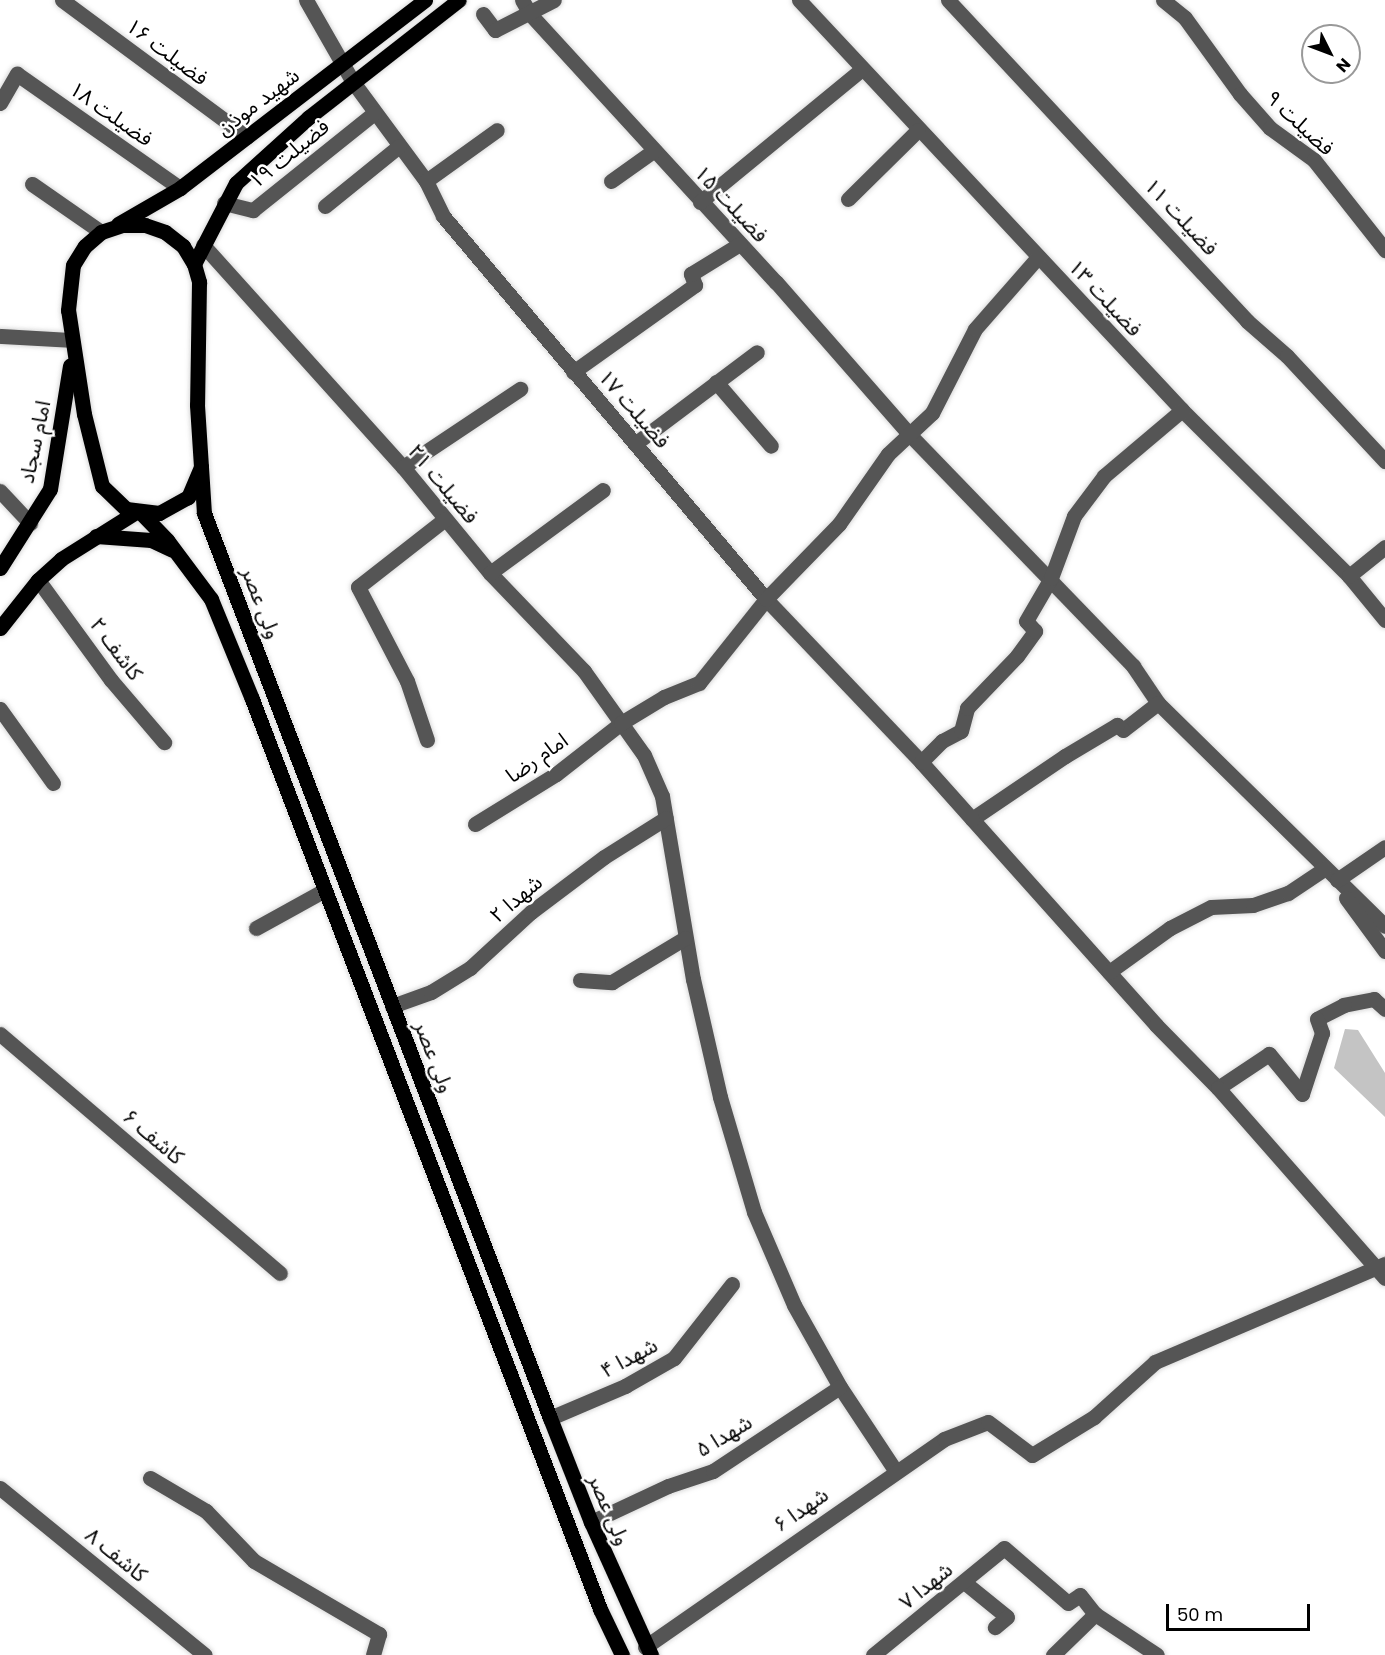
<!DOCTYPE html>
<html>
<head>
<meta charset="utf-8">
<style>
	body { margin:0 }
	#map { position:relative; width:1385px; height:1655px; overflow:hidden; background:#fff; font-family:Poppins,"Noto Sans Arabic",sans-serif }
	div>[style] { position:absolute }
	.building>* { inset:0; background:#c4c4c4 }
	.roads { filter:drop-shadow(0 0 2px #dbdbdb) drop-shadow(0 0 2px #dbdbdb) }
	.minor>* { height:15px; margin:-7.5px; padding:0 7.5px; transform-origin:7.5px; border-radius:7.5px; background:#555 }
	.major>* { height:15px; margin:-7.5px; padding:0 7.5px; transform-origin:7.5px; border-radius:7.5px; background:#000 }
	span { translate:-50% -50%; white-space:nowrap; text-align:center; line-height:1.15; -webkit-text-stroke:5px #fff; paint-order:stroke }
	.street-label { font-size:21px; color:#000 }
	.north { position:absolute; left:1301px; top:24px; width:60px; height:60px; box-sizing:border-box; background:#fff; border:2px solid #999; border-radius:50%; rotate:132deg; font-size:16px; font-weight:700; line-height:24px; text-align:center; color:#000 }
	.north::after { content:''; display:block; margin:auto; width:21px; height:27px; background:#000; clip-path:polygon(50% 0,100% 100%,50% 72%,0 100%) }
	.scale { position:absolute; left:1166px; top:1604px; width:144px; height:27px; box-sizing:border-box; border:3px solid #000; border-top:0; padding-left:8px; font-size:18px; line-height:21px; white-space:nowrap; color:#000; -webkit-text-stroke:4px #fff; paint-order:stroke }
</style>
</head>
<body>
<div id="map">
	<div class="building">
		<div style="clip-path:polygon(1345px 1029px,1358px 1030px,1385px 1073px,1385px 1117px,1334px 1068px)"></div>
	</div>
	<div class="roads">
		<div class="minor">
			<div style="left:62px;top:0;width:230px;rotate:36.5deg"></div>
			<div style="left:306px;top:0;width:95px;rotate:60.2deg"></div>
			<div style="left:353px;top:82px;width:123px;rotate:53.6deg"></div>
			<div style="left:426px;top:181px;width:39px;rotate:64deg"></div>
			<div style="left:443px;top:216px;width:501px;rotate:49.86deg"></div>
			<div style="left:766px;top:599px;width:225px;rotate:46.4deg"></div>
			<div style="left:522px;top:0;width:16px;rotate:60deg"></div>
			<div style="left:530px;top:14px;width:364px;rotate:47.5deg"></div>
			<div style="left:776px;top:282px;width:205px;rotate:48.8deg"></div>
			<div style="left:911px;top:436px;width:320px;rotate:46deg"></div>
			<div style="left:1133px;top:666px;width:45px;rotate:56deg"></div>
			<div style="left:1158px;top:703px;width:318px;rotate:44.5deg"></div>
			<div style="left:799px;top:0;width:561px;rotate:46.95deg"></div>
			<div style="left:1182px;top:410px;width:235px;rotate:44.8deg"></div>
			<div style="left:1349px;top:576px;width:57px;rotate:50.7deg"></div>
			<div style="left:948px;top:0;width:439px;rotate:47deg"></div>
			<div style="left:1247px;top:321px;width:53px;rotate:41.2deg"></div>
			<div style="left:1287px;top:356px;width:144px;rotate:47deg"></div>
			<div style="left:1163px;top:0;width:28px;rotate:39deg"></div>
			<div style="left:1185px;top:18px;width:94px;rotate:54.1deg"></div>
			<div style="left:1240px;top:94px;width:45px;rotate:48.6deg"></div>
			<div style="left:1270px;top:128px;width:54px;rotate:36deg"></div>
			<div style="left:1314px;top:160px;width:115px;rotate:51.7deg"></div>
			<div style="left:483px;top:14px;width:20px;rotate:53deg"></div>
			<div style="left:495px;top:30px;width:66px;rotate:-27deg"></div>
			<div style="left:0;top:103px;width:34px;rotate:-60deg"></div>
			<div style="left:17px;top:74px;width:199px;rotate:35deg"></div>
			<div style="left:426px;top:181px;width:87px;rotate:-35.7deg"></div>
			<div style="left:611px;top:181px;width:52px;rotate:-35.5deg"></div>
			<div style="left:32px;top:184px;width:84px;rotate:34.8deg"></div>
			<div style="left:848px;top:199px;width:98px;rotate:-44.6deg"></div>
			<div style="left:700px;top:202px;width:210px;rotate:-39.4deg"></div>
			<div style="left:224px;top:203px;width:30px;rotate:14deg"></div>
			<div style="left:253px;top:210px;width:155px;rotate:-38.7deg"></div>
			<div style="left:325px;top:206px;width:95px;rotate:-39deg"></div>
			<div style="left:203px;top:245px;width:299px;rotate:48deg"></div>
			<div style="left:403px;top:467px;width:137px;rotate:50.6deg"></div>
			<div style="left:490px;top:573px;width:136px;rotate:46.2deg"></div>
			<div style="left:584px;top:671px;width:103px;rotate:54.5deg"></div>
			<div style="left:644px;top:755px;width:45px;rotate:66.3deg"></div>
			<div style="left:662px;top:796px;width:186px;rotate:80.4deg"></div>
			<div style="left:693px;top:979px;width:121px;rotate:77.1deg"></div>
			<div style="left:720px;top:1097px;width:120px;rotate:73.5deg"></div>
			<div style="left:754px;top:1212px;width:101px;rotate:66.7deg"></div>
			<div style="left:794px;top:1305px;width:94px;rotate:60.7deg"></div>
			<div style="left:840px;top:1387px;width:100px;rotate:56.5deg"></div>
			<div style="left:0;top:336px;width:71px;rotate:3.2deg"></div>
			<div style="left:573px;top:372px;width:150px;rotate:-35.5deg"></div>
			<div style="left:695px;top:285px;width:12px;rotate:-110deg"></div>
			<div style="left:691px;top:274px;width:57px;rotate:-31.5deg"></div>
			<div style="left:716px;top:382px;width:84px;rotate:49.3deg"></div>
			<div style="left:636px;top:443px;width:151px;rotate:-36.9deg"></div>
			<div style="left:403px;top:467px;width:141px;rotate:-33.7deg"></div>
			<div style="left:0;top:491px;width:44px;rotate:46.8deg"></div>
			<div style="left:490px;top:573px;width:140px;rotate:-36.3deg"></div>
			<div style="left:1349px;top:576px;width:46px;rotate:-38.9deg"></div>
			<div style="left:38px;top:580px;width:124px;rotate:53.9deg"></div>
			<div style="left:111px;top:680px;width:82px;rotate:49.5deg"></div>
			<div style="left:1158px;top:703px;width:44px;rotate:142.4deg"></div>
			<div style="left:1123px;top:730px;width:8px;rotate:-140deg"></div>
			<div style="left:1117px;top:725px;width:61px;rotate:149.2deg"></div>
			<div style="left:1065px;top:756px;width:112px;rotate:145.9deg"></div>
			<div style="left:972px;top:819px;width:276px;rotate:48.2deg"></div>
			<div style="left:1156px;top:1025px;width:88px;rotate:45.5deg"></div>
			<div style="left:0;top:709px;width:91px;rotate:54.4deg"></div>
			<div style="left:427px;top:740px;width:62px;rotate:-108.7deg"></div>
			<div style="left:407px;top:681px;width:106px;rotate:-117.5deg"></div>
			<div style="left:358px;top:587px;width:110px;rotate:-38deg"></div>
			<div style="left:972px;top:819px;width:76px;rotate:-131.8deg"></div>
			<div style="left:921px;top:762px;width:30px;rotate:-45deg"></div>
			<div style="left:942px;top:741px;width:21px;rotate:-28deg"></div>
			<div style="left:961px;top:731px;width:24px;rotate:-75deg"></div>
			<div style="left:967px;top:708px;width:72px;rotate:-46.1deg"></div>
			<div style="left:1017px;top:656px;width:31px;rotate:-54deg"></div>
			<div style="left:1035px;top:631px;width:13px;rotate:-132deg"></div>
			<div style="left:1026px;top:621px;width:50px;rotate:-59.8deg"></div>
			<div style="left:1051px;top:578px;width:66px;rotate:-69.6deg"></div>
			<div style="left:1074px;top:516px;width:50px;rotate:-53.1deg"></div>
			<div style="left:1104px;top:476px;width:102px;rotate:-40.2deg"></div>
			<div style="left:475px;top:824px;width:95px;rotate:-31.7deg"></div>
			<div style="left:556px;top:774px;width:83px;rotate:-38.1deg"></div>
			<div style="left:621px;top:723px;width:50px;rotate:-31.2deg"></div>
			<div style="left:664px;top:697px;width:38px;rotate:-22deg"></div>
			<div style="left:699px;top:683px;width:107px;rotate:-51.4deg"></div>
			<div style="left:766px;top:599px;width:105px;rotate:-45.8deg"></div>
			<div style="left:839px;top:524px;width:85px;rotate:-55deg"></div>
			<div style="left:888px;top:454px;width:60px;rotate:-43deg"></div>
			<div style="left:932px;top:413px;width:94px;rotate:-62.9deg"></div>
			<div style="left:975px;top:329px;width:96px;rotate:-48.8deg"></div>
			<div style="left:1337px;top:880px;width:58px;rotate:-34.5deg"></div>
			<div style="left:1346px;top:898px;width:66px;rotate:53.7deg"></div>
			<div style="left:256px;top:928px;width:77px;rotate:-28.9deg"></div>
			<div style="left:1109px;top:972px;width:75px;rotate:-35.8deg"></div>
			<div style="left:1170px;top:928px;width:46px;rotate:-27.1deg"></div>
			<div style="left:1211px;top:907px;width:42px;rotate:-2.7deg"></div>
			<div style="left:1253px;top:905px;width:37px;rotate:-19deg"></div>
			<div style="left:1288px;top:893px;width:43px;rotate:-33.7deg"></div>
			<div style="left:580px;top:980px;width:32px;rotate:4deg"></div>
			<div style="left:612px;top:982px;width:85px;rotate:-31.1deg"></div>
			<div style="left:392px;top:1006px;width:41px;rotate:-19.7deg"></div>
			<div style="left:431px;top:992px;width:46px;rotate:-31.6deg"></div>
			<div style="left:470px;top:968px;width:83px;rotate:-42.6deg"></div>
			<div style="left:531px;top:912px;width:91px;rotate:-37deg"></div>
			<div style="left:604px;top:857px;width:73px;rotate:-32.2deg"></div>
			<div style="left:1385px;top:1009px;width:15px;rotate:-138deg"></div>
			<div style="left:1374px;top:999px;width:31px;rotate:169deg"></div>
			<div style="left:1344px;top:1005px;width:30px;rotate:153deg"></div>
			<div style="left:1317px;top:1019px;width:15px;rotate:70deg"></div>
			<div style="left:1322px;top:1033px;width:64px;rotate:108.2deg"></div>
			<div style="left:1302px;top:1094px;width:52px;rotate:-129.5deg"></div>
			<div style="left:1269px;top:1054px;width:61px;rotate:146.3deg"></div>
			<div style="left:1218px;top:1088px;width:253px;rotate:48.7deg"></div>
			<div style="left:0;top:1034px;width:368px;rotate:40.5deg"></div>
			<div style="left:550px;top:1418px;width:82px;rotate:-23.1deg"></div>
			<div style="left:625px;top:1386px;width:56px;rotate:-29.7deg"></div>
			<div style="left:674px;top:1358px;width:94px;rotate:-51.9deg"></div>
			<div style="left:150px;top:1478px;width:65px;rotate:30.5deg"></div>
			<div style="left:206px;top:1511px;width:69px;rotate:46.2deg"></div>
			<div style="left:254px;top:1561px;width:145px;rotate:30.3deg"></div>
			<div style="left:379px;top:1634px;width:22px;rotate:106deg"></div>
			<div style="left:0;top:1488px;width:264px;rotate:39.2deg"></div>
			<div style="left:591px;top:1522px;width:85px;rotate:-25.1deg"></div>
			<div style="left:668px;top:1486px;width:47px;rotate:-18.4deg"></div>
			<div style="left:713px;top:1471px;width:152px;rotate:-33.5deg"></div>
			<div style="left:964px;top:1582px;width:55px;rotate:39.1deg"></div>
			<div style="left:1007px;top:1617px;width:16px;rotate:140deg"></div>
			<div style="left:645px;top:1647px;width:364px;rotate:-34.8deg"></div>
			<div style="left:944px;top:1439px;width:47px;rotate:-21.1deg"></div>
			<div style="left:988px;top:1422px;width:55px;rotate:36.9deg"></div>
			<div style="left:1032px;top:1455px;width:73px;rotate:-31.5deg"></div>
			<div style="left:1094px;top:1417px;width:82px;rotate:-42deg"></div>
			<div style="left:1155px;top:1362px;width:250px;rotate:-23.1deg"></div>
			<div style="left:873px;top:1655px;width:169px;rotate:-39.2deg"></div>
			<div style="left:1004px;top:1548px;width:84px;rotate:40.7deg"></div>
			<div style="left:1068px;top:1603px;width:14px;rotate:-34deg"></div>
			<div style="left:1080px;top:1595px;width:24px;rotate:52deg"></div>
			<div style="left:1095px;top:1614px;width:74px;rotate:33.5deg"></div>
			<div style="left:1053px;top:1655px;width:59px;rotate:-44.3deg"></div>
		</div>
		<div class="major">
			<div style="left:118px;top:224px;width:72px;rotate:-30.1deg"></div>
			<div style="left:180px;top:188px;width:309px;rotate:-37.5deg"></div>
			<div style="left:122px;top:225px;width:23px"></div>
			<div style="left:145px;top:225px;width:21px;rotate:19deg"></div>
			<div style="left:165px;top:232px;width:23px;rotate:38deg"></div>
			<div style="left:183px;top:246px;width:21px;rotate:59deg"></div>
			<div style="left:194px;top:264px;width:19px;rotate:74deg"></div>
			<div style="left:199px;top:282px;width:123px;rotate:90.9deg"></div>
			<div style="left:197px;top:405px;width:62px;rotate:86.3deg"></div>
			<div style="left:201px;top:467px;width:33px;rotate:113deg"></div>
			<div style="left:188px;top:497px;width:33px;rotate:151deg"></div>
			<div style="left:159px;top:513px;width:33px;rotate:-173deg"></div>
			<div style="left:126px;top:509px;width:33px;rotate:-136deg"></div>
			<div style="left:102px;top:486px;width:74px;rotate:-104deg"></div>
			<div style="left:84px;top:414px;width:105px;rotate:-98.7deg"></div>
			<div style="left:68px;top:310px;width:45px;rotate:-83.7deg"></div>
			<div style="left:73px;top:265px;width:22px;rotate:-58deg"></div>
			<div style="left:85px;top:246px;width:21px;rotate:-41deg"></div>
			<div style="left:101px;top:232px;width:22px;rotate:-18deg"></div>
			<div style="left:194px;top:264px;width:91px;rotate:-62.6deg"></div>
			<div style="left:236px;top:183px;width:98px;rotate:-42.1deg"></div>
			<div style="left:309px;top:117px;width:190px;rotate:-38deg"></div>
			<div style="left:201px;top:467px;width:46px;rotate:86.3deg"></div>
			<div style="left:204px;top:513px;width:969px;rotate:69.08deg"></div>
			<div style="left:550px;top:1418px;width:112px;rotate:68.5deg"></div>
			<div style="left:591px;top:1522px;width:146px;rotate:65.7deg"></div>
			<div style="left:142px;top:514px;width:36px;rotate:46deg"></div>
			<div style="left:167px;top:540px;width:74px;rotate:53.3deg"></div>
			<div style="left:211px;top:599px;width:108px;rotate:67.7deg"></div>
			<div style="left:252px;top:699px;width:974px;rotate:69.07deg"></div>
			<div style="left:600px;top:1609px;width:51px;rotate:64.4deg"></div>
			<div style="left:96px;top:536px;width:55px;rotate:4.2deg"></div>
			<div style="left:151px;top:540px;width:23px;rotate:25deg"></div>
			<div style="left:0;top:568px;width:93px;rotate:-57.7deg"></div>
			<div style="left:50px;top:489px;width:125px;rotate:-80.8deg"></div>
			<div style="left:0;top:628px;width:61px;rotate:-51.6deg"></div>
			<div style="left:38px;top:580px;width:31px;rotate:-42deg"></div>
			<div style="left:61px;top:559px;width:89px;rotate:-32.1deg"></div>
		</div>
	</div>
	<div class="street-label">
		<span style="left:167px;top:52px;rotate:37deg">فضیلت ۱۶</span>
		<span style="left:258px;top:102px;rotate:-37deg">شهید موذن</span>
		<span style="left:111px;top:114px;rotate:35deg">فضیلت ۱۸</span>
		<span style="left:1300px;top:123px;rotate:43deg">فضیلت ۹</span>
		<span style="left:289px;top:154px;rotate:-39deg">فضیلت ۱۹</span>
		<span style="left:731px;top:204px;rotate:47deg">فضیلت ۱۵</span>
		<span style="left:1181px;top:217px;rotate:47deg">فضیلت ۱۱</span>
		<span style="left:1105px;top:298px;rotate:47deg">فضیلت ۱۳</span>
		<span style="left:634px;top:409px;rotate:49deg">فضیلت ۱۷</span>
		<span style="left:35px;top:442px;rotate:-78deg">امام سجاد</span>
		<span style="left:443px;top:484px;rotate:50deg">فضیلت ۲۱</span>
		<span style="left:261px;top:603px;rotate:69deg">ولی عصر</span>
		<span style="left:116px;top:649px;rotate:53deg">کاشف ۲</span>
		<span style="left:537px;top:758px;rotate:-35deg">امام رضا</span>
		<span style="left:516px;top:899px;rotate:-40deg">شهدا ۲</span>
		<span style="left:434px;top:1057px;rotate:69deg">ولی عصر</span>
		<span style="left:153px;top:1137px;rotate:40deg">کاشف ۶</span>
		<span style="left:629px;top:1358px;rotate:-28deg">شهدا ۴</span>
		<span style="left:724px;top:1436px;rotate:-31deg">شهدا ۵</span>
		<span style="left:609px;top:1510px;rotate:67deg">ولی عصر</span>
		<span style="left:801px;top:1510px;rotate:-35deg">شهدا ۶</span>
		<span style="left:116px;top:1555px;rotate:39deg">کاشف ۸</span>
		<span style="left:926px;top:1586px;rotate:-39deg">شهدا ۷</span>
	</div>
	<div class="north">N</div>
	<div class="scale">50 m</div>
</div>
</body>
</html>
